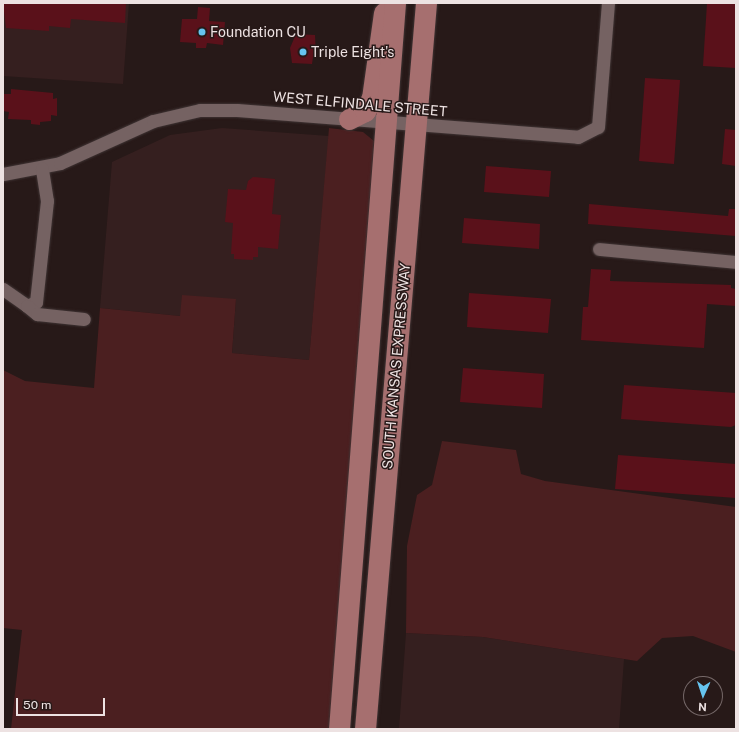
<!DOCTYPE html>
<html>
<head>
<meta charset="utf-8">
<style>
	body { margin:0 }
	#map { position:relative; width:739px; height:732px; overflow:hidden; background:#271918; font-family:"Public Sans",sans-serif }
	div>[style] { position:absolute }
	.built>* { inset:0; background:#351f1f }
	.green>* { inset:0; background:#4b1f20 }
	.building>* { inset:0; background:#5a111a }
	.roads { filter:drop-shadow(0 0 1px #403535) drop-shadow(0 0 1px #403535) }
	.street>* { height:13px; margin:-6.5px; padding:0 6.5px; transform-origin:6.5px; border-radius:6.5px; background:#756262 }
	.primary>* { height:21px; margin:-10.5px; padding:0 10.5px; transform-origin:10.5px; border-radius:10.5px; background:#a66f6f }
	.dots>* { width:11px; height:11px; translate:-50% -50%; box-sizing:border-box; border:2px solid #271918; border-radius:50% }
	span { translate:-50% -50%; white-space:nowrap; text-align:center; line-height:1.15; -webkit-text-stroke:3px #271918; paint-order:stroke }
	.poi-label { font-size:14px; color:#ede2e2 }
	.left { translate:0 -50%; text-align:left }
	.street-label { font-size:14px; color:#ede2e2 }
	.frame { position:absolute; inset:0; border:4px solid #ede2e2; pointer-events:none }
	.north { position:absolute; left:683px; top:676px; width:40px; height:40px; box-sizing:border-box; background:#271918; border:1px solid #766969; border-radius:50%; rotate:183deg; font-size:11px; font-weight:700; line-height:16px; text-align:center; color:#ede2e2 }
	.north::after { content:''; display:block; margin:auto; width:14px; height:18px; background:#66c4ef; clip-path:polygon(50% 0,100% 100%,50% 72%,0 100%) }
	.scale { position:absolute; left:16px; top:698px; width:89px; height:18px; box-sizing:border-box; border:2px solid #ede2e2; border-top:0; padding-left:5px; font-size:12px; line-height:14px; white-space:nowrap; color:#ede2e2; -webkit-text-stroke:3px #271918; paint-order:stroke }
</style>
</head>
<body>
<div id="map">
	<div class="built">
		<div style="clip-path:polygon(3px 3px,129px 3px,123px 84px,3px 76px)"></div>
		<div style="clip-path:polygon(222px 128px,329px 136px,309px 360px,232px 353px,236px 299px,180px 316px,100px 308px,112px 162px,170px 135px)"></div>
		<div style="clip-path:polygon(406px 633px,483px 637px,624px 659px,619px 729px,399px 729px)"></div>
	</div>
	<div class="green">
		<div style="clip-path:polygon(329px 128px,363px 132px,374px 141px,332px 729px,11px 729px,22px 630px,3px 628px,3px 370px,25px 381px,94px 388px,100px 308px,180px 316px,182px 295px,236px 299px,232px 353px,309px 360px)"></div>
		<div style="clip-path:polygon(442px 441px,516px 450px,521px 474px,545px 481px,736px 507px,736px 652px,693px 636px,662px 638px,637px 661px,483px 637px,406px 633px,407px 546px,417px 495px,432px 485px)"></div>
	</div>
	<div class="building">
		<div style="clip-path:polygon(3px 3px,126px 3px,125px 23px,71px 19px,70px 28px,49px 26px,49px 31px,6px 28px)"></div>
		<div style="clip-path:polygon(707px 3px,736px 3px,736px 68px,703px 66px)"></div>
		<div style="clip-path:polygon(198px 7px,210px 8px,209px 21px,225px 22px,223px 45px,207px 43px,206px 48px,196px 48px,196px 43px,180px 42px,182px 19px,197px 19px)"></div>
		<div style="clip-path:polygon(296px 34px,315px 35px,316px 57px,313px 57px,312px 64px,292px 63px,290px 48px)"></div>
		<div style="clip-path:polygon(645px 78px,680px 80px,674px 164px,639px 161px)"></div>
		<div style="clip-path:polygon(11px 89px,53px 93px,53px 99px,57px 98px,57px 116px,51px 115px,51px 121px,40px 122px,40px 125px,31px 124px,31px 120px,8px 119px,9px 112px,3px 111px,3px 94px,11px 94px)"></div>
		<div style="clip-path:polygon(725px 129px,736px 130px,736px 166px,722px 164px)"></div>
		<div style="clip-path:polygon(486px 166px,551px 171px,549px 197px,484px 192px)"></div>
		<div style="clip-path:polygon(253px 177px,275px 179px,272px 214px,281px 215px,278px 249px,258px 247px,258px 257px,253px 257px,253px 260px,234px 259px,234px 254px,231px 254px,233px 223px,225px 222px,228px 189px,246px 190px,248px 181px)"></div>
		<div style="clip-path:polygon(589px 204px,728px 216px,729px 209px,736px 209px,736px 236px,588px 224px)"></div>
		<div style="clip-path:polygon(464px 218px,540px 224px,539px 249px,462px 243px)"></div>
		<div style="clip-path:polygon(591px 269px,611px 270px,610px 281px,731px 285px,731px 288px,736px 289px,736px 306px,707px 304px,704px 348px,581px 340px,583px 307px,588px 307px)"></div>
		<div style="clip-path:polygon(469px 293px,551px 299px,548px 333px,467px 327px)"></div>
		<div style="clip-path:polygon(463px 368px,544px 374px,542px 408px,460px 402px)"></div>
		<div style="clip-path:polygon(624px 385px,736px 393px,736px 425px,731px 427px,621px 419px)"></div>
		<div style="clip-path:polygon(618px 455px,736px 464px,736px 498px,615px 489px)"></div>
	</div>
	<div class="roads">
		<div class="street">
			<div style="left:3px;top:174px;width:58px;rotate:-10.9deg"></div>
			<div style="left:60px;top:163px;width:102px;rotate:-24.3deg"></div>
			<div style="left:153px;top:121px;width:48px;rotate:-13.2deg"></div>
			<div style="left:200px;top:110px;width:37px"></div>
			<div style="left:237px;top:110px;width:342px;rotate:4.5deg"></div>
			<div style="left:578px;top:137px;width:22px;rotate:-27deg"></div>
			<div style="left:598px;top:127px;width:124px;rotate:-85.4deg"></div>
			<div style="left:599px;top:249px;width:138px;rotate:5.4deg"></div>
			<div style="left:3px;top:289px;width:29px;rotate:35deg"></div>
			<div style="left:27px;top:306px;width:10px;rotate:-24deg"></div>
			<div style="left:36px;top:302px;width:102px;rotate:-83.8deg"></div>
			<div style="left:47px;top:201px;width:33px;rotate:-99deg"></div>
			<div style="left:27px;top:306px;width:13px;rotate:39deg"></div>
			<div style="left:37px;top:314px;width:47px;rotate:6.1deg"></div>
		</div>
		<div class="primary">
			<div style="left:349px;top:119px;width:18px;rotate:-27deg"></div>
			<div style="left:365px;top:111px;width:15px;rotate:-62deg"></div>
			<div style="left:372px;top:98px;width:86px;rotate:-82deg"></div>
			<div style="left:339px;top:729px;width:728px;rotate:-85.59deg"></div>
			<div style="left:365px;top:729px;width:729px;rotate:-85.2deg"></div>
		</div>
	</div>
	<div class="dots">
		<div style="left:202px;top:32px;background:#66c4ef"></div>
		<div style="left:303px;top:52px;background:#66c4ef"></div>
	</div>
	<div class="poi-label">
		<span class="left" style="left:210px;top:32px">Foundation CU</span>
		<span class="left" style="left:311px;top:52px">Triple Eight's</span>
	</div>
	<div class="street-label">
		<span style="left:360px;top:104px;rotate:5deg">WEST ELFINDALE STREET</span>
		<span style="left:396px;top:366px;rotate:-85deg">SOUTH KANSAS EXPRESSWAY</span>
	</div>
	<div class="frame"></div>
	<div class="north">N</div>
	<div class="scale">50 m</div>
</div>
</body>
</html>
